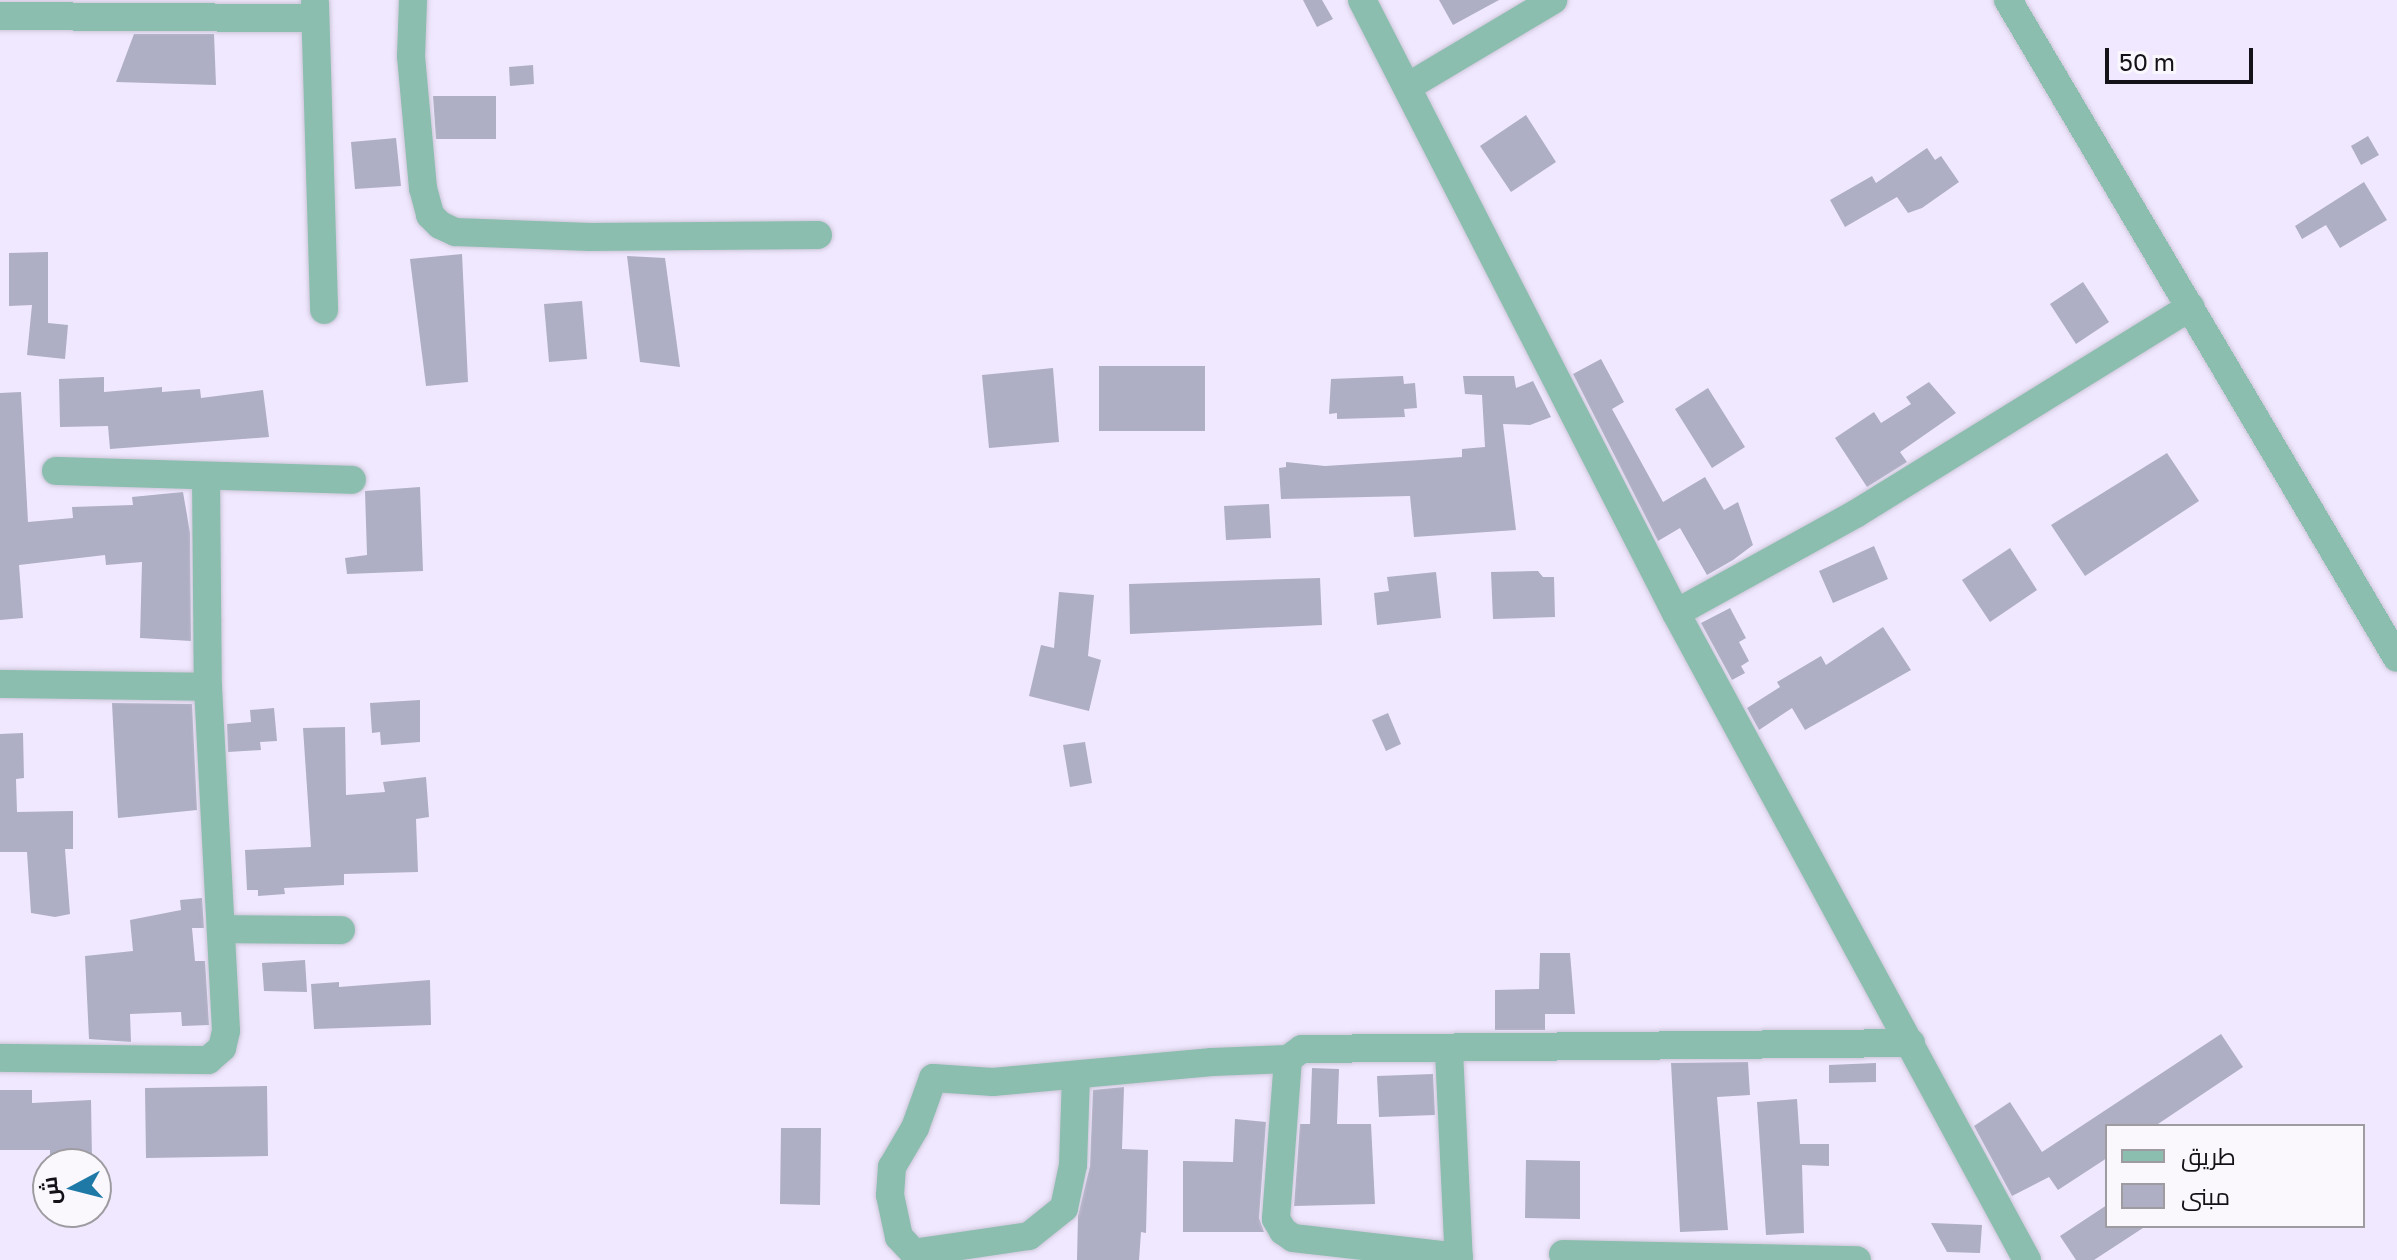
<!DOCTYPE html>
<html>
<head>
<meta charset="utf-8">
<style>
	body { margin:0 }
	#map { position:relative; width:2397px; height:1260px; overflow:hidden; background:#f0e8fe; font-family:"Golos Text",Cairo,sans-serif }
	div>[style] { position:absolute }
	.building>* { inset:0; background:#aeaec4 }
	.roads { filter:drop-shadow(0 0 2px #cdc6d9) drop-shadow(0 0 2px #cdc6d9) }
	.minor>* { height:28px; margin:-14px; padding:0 14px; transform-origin:14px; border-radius:14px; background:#8bbeaf }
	span { translate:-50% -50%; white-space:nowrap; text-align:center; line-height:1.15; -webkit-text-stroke:6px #faf8fd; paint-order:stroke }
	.legend { position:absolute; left:2105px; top:1124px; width:260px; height:104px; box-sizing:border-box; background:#faf8fd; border:2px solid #9e9ca1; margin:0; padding:10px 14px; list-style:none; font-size:24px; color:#141118 }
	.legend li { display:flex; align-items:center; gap:16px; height:40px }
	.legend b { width:40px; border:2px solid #9e9ca1 }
	.north { position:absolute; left:32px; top:1148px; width:80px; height:80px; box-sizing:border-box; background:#faf8fd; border:2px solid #9e9ca1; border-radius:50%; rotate:263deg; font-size:22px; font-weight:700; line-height:32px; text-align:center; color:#141118 }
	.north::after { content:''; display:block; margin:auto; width:28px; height:36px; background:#1f79a7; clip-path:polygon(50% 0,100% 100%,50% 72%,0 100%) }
	.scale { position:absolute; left:2105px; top:48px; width:148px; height:36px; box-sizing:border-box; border:4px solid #141118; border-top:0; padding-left:10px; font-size:24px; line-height:28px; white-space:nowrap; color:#141118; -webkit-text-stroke:6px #faf8fd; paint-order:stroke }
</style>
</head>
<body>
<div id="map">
	<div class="building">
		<div style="clip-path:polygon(1303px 0,1322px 0,1333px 19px,1317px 27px)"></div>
		<div style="clip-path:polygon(1439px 0,1499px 0,1453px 25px)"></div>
		<div style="clip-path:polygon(134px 34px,214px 34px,216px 85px,116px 82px)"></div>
		<div style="clip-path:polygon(533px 65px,534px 84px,510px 86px,509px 67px)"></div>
		<div style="clip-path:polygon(433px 96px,496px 96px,496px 139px,436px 139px)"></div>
		<div style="clip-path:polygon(1526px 115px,1556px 162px,1511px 192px,1480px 146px)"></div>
		<div style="clip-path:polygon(2368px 136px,2379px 155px,2361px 165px,2351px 146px)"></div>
		<div style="clip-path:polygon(396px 138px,401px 186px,355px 189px,351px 142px)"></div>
		<div style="clip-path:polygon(1927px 148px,1935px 160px,1941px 156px,1959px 182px,1922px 208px,1908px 213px,1897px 197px,1845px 227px,1830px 200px,1872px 176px,1876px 183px)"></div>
		<div style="clip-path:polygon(2364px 182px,2387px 220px,2340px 248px,2326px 225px,2302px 239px,2295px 226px)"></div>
		<div style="clip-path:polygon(48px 252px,48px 323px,68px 325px,65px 359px,27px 355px,32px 305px,9px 306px,9px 253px)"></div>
		<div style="clip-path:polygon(462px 254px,468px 382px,426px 386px,410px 259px)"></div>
		<div style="clip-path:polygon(627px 256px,665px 258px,680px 367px,640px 362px)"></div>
		<div style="clip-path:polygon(2083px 282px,2109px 322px,2076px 344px,2050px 304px)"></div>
		<div style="clip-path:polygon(582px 301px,587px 359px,549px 362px,544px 304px)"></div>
		<div style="clip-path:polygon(1601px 359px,1624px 402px,1612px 409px,1663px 502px,1705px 477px,1724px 510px,1738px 502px,1753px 545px,1733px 560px,1707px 575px,1680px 528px,1658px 541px,1573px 374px)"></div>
		<div style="clip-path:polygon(1099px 366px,1205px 366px,1205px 431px,1099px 431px)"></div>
		<div style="clip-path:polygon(1053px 368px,1059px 442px,989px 448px,982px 375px)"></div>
		<div style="clip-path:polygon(1403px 376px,1404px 384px,1415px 383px,1417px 408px,1404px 409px,1405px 417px,1337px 419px,1337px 413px,1329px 414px,1331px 379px)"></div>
		<div style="clip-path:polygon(1463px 376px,1514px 376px,1516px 388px,1533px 381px,1551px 417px,1530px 425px,1503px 424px,1516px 530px,1414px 537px,1410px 496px,1281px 499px,1279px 468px,1286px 467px,1286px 462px,1325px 466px,1421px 460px,1462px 457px,1462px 449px,1485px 447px,1482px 395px,1465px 394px)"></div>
		<div style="clip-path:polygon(104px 377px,104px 392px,162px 387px,162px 392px,200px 389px,201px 398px,263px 390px,269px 437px,110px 449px,108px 426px,60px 427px,59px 379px)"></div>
		<div style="clip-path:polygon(1929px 382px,1956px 413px,1900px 452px,1907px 462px,1867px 487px,1835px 438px,1874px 412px,1881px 423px,1911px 404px,1906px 397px)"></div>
		<div style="clip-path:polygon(1708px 388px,1745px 447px,1712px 468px,1675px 409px)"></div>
		<div style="clip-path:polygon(21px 392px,28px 522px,73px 518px,72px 507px,133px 505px,132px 497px,183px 492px,190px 533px,191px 641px,140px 638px,142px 562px,106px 565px,105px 555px,19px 565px,23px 618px,0 620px,0 393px)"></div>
		<div style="clip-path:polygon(2167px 453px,2199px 501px,2085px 576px,2051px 525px)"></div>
		<div style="clip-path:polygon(420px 487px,423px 571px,347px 574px,345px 558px,367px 555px,365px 491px)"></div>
		<div style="clip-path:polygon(1269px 504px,1271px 538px,1226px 540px,1224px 506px)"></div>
		<div style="clip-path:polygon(1874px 546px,1888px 579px,1833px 603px,1819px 571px)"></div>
		<div style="clip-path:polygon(2010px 548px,2037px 590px,1990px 622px,1962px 580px)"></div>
		<div style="clip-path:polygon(1538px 571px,1543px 577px,1554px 577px,1555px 617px,1493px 619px,1491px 572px)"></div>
		<div style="clip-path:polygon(1436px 572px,1441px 618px,1377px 625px,1374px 593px,1389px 591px,1387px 577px)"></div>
		<div style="clip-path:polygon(1320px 578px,1322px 625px,1130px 634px,1129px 584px)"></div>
		<div style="clip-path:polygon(1059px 592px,1094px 595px,1088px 656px,1101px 660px,1089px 711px,1029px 696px,1041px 645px,1054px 648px)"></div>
		<div style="clip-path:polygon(1730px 608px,1746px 638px,1739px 642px,1749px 661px,1741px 666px,1745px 673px,1732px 680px,1701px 623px)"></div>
		<div style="clip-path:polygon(1883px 627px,1911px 670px,1805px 730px,1792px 708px,1759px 730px,1747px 708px,1780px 687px,1777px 682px,1821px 656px,1826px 665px)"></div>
		<div style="clip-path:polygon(420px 700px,420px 742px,381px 745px,380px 732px,372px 733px,370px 703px)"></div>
		<div style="clip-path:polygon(112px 703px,192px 704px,197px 810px,118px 818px)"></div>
		<div style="clip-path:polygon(274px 708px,277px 741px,260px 742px,261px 750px,228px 752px,227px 724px,251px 722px,250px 710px)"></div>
		<div style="clip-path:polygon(1388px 713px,1401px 744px,1386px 751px,1372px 720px)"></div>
		<div style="clip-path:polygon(345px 727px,346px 795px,385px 792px,383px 782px,426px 777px,429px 817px,416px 819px,418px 872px,344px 874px,344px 885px,284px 888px,285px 894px,258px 896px,258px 890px,247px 890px,245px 850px,311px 847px,303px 728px)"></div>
		<div style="clip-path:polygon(23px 733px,24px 778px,16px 779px,17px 812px,73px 811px,73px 849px,65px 849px,70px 914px,55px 917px,31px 913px,27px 852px,0 852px,0 734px)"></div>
		<div style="clip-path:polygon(1085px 742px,1092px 783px,1070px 787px,1063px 745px)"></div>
		<div style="clip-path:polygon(202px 898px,204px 928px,192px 928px,195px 961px,205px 961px,209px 1025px,182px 1026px,181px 1012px,130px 1014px,131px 1042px,89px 1039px,85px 956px,133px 951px,130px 920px,181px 910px,180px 900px)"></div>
		<div style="clip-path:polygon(1540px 953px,1570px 953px,1575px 1014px,1545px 1014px,1545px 1030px,1495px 1030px,1495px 990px,1539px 989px)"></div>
		<div style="clip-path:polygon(305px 960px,307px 992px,264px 991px,262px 963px)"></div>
		<div style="clip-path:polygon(430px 980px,431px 1025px,314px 1029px,311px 984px,339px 982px,339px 987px)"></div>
		<div style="clip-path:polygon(2221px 1034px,2243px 1067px,2155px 1126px,2107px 1126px,2107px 1158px,2058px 1190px,2049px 1177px,2012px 1196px,1974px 1126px,2010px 1102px,2042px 1152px)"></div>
		<div style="clip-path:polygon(1748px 1062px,1750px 1095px,1717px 1097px,1728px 1230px,1680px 1232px,1671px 1063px)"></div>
		<div style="clip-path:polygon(1876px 1063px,1876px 1082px,1829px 1083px,1829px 1065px)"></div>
		<div style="clip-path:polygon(1312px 1068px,1339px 1069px,1337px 1124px,1371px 1124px,1375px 1204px,1294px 1206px,1300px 1124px,1310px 1124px)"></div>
		<div style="clip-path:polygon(1433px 1074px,1435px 1115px,1379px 1117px,1377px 1076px)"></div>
		<div style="clip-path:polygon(267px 1086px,268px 1156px,146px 1158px,145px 1088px)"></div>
		<div style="clip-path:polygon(1124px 1087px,1122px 1149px,1148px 1150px,1146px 1233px,1141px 1232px,1139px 1260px,1077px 1260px,1078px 1216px,1090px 1166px,1093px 1090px)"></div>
		<div style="clip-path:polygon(0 1090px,32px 1090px,32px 1103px,91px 1100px,92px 1160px,50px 1161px,50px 1150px,0 1150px)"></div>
		<div style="clip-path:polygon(1797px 1099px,1800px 1144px,1829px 1144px,1829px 1166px,1802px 1165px,1804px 1233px,1766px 1235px,1757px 1102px)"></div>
		<div style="clip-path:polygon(1235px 1119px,1266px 1122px,1259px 1218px,1264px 1232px,1183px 1232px,1183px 1161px,1233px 1162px)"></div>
		<div style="clip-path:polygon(781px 1128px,821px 1128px,820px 1205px,780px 1204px)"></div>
		<div style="clip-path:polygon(1526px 1160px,1580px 1161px,1580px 1219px,1525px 1218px)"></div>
		<div style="clip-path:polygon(2107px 1205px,2107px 1226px,2146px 1226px,2094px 1260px,2076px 1260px,2060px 1236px)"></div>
		<div style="clip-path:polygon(1931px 1223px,1982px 1225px,1980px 1253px,1947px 1252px)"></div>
	</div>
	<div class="roads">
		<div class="minor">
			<div style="left:413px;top:0;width:56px;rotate:92deg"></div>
			<div style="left:411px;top:56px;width:133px;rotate:84.8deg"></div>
			<div style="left:423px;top:188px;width:28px;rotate:75deg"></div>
			<div style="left:430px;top:215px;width:14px;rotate:45deg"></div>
			<div style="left:440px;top:225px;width:17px;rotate:25deg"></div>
			<div style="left:455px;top:232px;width:135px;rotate:2.1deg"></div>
			<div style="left:590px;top:237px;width:228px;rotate:-0.5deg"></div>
			<div style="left:1362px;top:0;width:689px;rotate:62.88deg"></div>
			<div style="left:1676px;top:613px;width:736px;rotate:61.52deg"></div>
			<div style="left:2008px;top:0;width:764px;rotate:59.41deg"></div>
			<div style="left:315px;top:3px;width:307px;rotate:88.3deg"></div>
			<div style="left:0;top:16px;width:315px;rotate:0.4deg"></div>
			<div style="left:1409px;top:86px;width:168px;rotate:-30.8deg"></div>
			<div style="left:56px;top:471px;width:296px;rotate:1.7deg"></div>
			<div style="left:206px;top:477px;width:210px;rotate:89.5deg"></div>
			<div style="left:1676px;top:613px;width:207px;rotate:-28.9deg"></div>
			<div style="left:1857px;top:513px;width:392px;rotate:-31.7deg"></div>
			<div style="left:0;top:684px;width:208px;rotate:0.8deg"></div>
			<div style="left:208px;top:687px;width:344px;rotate:87deg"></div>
			<div style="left:226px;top:1031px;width:17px;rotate:103deg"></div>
			<div style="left:222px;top:1048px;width:18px;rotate:139deg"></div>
			<div style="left:208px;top:1060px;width:208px;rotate:-179.4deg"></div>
			<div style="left:221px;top:929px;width:120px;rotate:0.5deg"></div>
			<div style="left:1449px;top:1051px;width:209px;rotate:87.3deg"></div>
			<div style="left:1288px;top:1059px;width:160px;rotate:94.3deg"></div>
			<div style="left:1276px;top:1219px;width:14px;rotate:60deg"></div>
			<div style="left:1283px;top:1231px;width:12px;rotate:35deg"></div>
			<div style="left:1293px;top:1238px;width:167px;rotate:6.5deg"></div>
			<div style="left:1076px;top:1075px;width:90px;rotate:91.9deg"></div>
			<div style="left:1073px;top:1165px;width:44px;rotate:101.8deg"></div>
			<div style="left:1064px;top:1208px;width:45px;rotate:141.3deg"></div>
			<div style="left:1029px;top:1236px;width:116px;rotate:171.6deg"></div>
			<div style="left:914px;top:1253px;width:22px;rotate:-133deg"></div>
			<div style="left:899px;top:1237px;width:43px;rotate:-102.1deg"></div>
			<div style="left:890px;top:1195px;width:28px;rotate:-86deg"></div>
			<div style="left:892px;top:1167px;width:45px;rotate:-59.5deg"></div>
			<div style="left:915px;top:1128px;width:53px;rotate:-70.2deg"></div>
			<div style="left:933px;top:1078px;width:60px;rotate:3.8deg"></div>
			<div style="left:993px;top:1082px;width:220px;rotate:-5.2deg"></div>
			<div style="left:1212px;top:1062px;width:76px;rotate:-2.3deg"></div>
			<div style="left:1288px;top:1059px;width:17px;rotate:-36deg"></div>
			<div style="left:1302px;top:1049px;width:609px;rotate:-0.56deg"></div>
			<div style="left:1563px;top:1254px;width:294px;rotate:1.2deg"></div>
		</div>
	</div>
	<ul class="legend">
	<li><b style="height:10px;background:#8bbeaf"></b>طريق</li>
	<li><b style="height:22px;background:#aeaec4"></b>مبنى</li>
	</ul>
	<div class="north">ش</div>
	<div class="scale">50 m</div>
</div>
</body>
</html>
